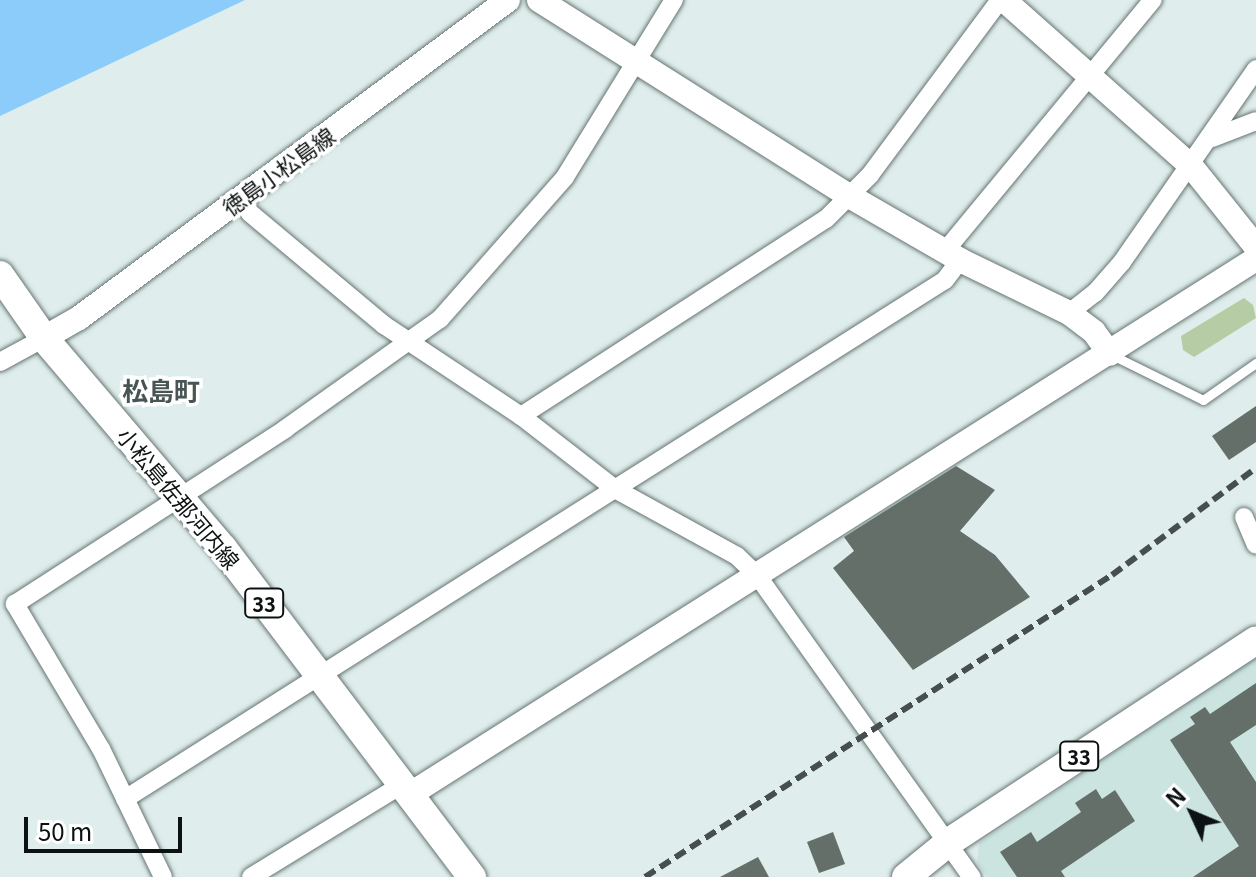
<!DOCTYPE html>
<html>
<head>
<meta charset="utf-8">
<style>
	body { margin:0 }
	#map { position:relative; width:1256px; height:877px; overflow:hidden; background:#dfeeec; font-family:Georgia,"Noto Sans JP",serif }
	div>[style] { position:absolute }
	.built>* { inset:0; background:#cbe4e0 }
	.green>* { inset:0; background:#b6cca5 }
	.water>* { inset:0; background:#8bccfa }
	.building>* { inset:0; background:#646f69 }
	.roads { filter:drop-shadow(0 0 2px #667472) drop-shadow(0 0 2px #667472) }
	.lane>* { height:9px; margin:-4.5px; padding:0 4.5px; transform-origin:4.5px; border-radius:4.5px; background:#fff }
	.street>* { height:18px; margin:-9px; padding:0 9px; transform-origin:9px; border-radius:9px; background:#fff }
	.secondary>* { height:24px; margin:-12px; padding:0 12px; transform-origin:12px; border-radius:12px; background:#fff }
	.primary>* { height:28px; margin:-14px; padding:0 14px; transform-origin:14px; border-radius:14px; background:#fff }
	.rail>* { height:6px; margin-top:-3px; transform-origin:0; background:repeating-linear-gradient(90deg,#464e4e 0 12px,transparent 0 18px) }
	span { translate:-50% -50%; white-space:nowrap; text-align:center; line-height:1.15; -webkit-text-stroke:7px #fff; paint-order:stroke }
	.shield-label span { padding:2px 6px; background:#fff; border:2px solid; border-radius:6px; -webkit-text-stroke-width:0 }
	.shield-label { font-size:20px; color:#0c1111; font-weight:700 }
	.street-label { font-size:22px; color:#0c1111 }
	.quarter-label { font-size:26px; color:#495554; font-weight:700 }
	.north { position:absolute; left:1152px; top:773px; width:80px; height:80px; -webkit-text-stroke:6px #fff; paint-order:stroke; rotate:314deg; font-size:22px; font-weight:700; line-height:32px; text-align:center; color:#0c1111 }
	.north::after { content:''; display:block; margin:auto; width:28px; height:36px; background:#0c1111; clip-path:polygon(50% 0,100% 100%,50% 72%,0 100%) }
	.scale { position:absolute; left:24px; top:817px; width:158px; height:36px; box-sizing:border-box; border:4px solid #0c1111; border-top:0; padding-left:10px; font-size:24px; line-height:28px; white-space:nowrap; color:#0c1111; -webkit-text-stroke:6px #fff; paint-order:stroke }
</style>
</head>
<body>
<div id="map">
	<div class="built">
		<div style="clip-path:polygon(1256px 657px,1256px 877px,987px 877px,977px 862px,979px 843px)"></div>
	</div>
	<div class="green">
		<div style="clip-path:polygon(1244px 298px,1253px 305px,1256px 318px,1194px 357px,1183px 350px,1181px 336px)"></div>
	</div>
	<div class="water">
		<div style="clip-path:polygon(0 0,245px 0,0 116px)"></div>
	</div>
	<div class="building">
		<div style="clip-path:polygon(1256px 406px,1256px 442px,1229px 460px,1212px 436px)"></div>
		<div style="clip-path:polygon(956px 466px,995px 490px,960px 531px,995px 555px,1030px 597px,913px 670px,833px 568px,854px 551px,844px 537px)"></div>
		<div style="clip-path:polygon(1256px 683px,1256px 725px,1230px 742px,1256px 782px,1256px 877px,1193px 877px,1239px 846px,1170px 740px,1195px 724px,1190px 717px,1205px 707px,1210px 714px)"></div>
		<div style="clip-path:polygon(1096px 789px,1102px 799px,1115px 790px,1135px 821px,1061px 871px,1065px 877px,1017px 877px,1000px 852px,1031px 832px,1037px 842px,1081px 812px,1075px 803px)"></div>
		<div style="clip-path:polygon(833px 832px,845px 864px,819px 873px,807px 842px)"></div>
		<div style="clip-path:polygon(758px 857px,769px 877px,720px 877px)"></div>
	</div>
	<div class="roads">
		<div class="lane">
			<div style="left:1110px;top:354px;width:104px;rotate:26.3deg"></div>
			<div style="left:1203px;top:400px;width:65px;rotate:-34.9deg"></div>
		</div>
		<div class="street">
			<div style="left:1212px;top:138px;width:47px;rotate:-21.1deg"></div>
			<div style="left:240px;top:198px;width:18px;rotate:56deg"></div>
			<div style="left:250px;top:213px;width:175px;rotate:39.9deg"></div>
			<div style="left:384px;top:325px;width:164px;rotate:33.6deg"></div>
			<div style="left:521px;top:416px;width:119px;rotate:37.8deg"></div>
			<div style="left:615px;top:489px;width:139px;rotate:28.8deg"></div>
			<div style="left:737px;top:556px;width:28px;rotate:44deg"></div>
			<div style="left:757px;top:575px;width:371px;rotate:54.6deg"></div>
			<div style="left:945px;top:251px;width:326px;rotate:-50.4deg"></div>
			<div style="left:1069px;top:313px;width:33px;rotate:-38deg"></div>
			<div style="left:1095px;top:293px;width:41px;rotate:-48.9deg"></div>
			<div style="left:1122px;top:262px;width:235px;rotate:-55.2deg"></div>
			<div style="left:0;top:362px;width:50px;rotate:-28.6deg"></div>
			<div style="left:521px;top:416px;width:363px;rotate:-32.9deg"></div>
			<div style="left:826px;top:219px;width:62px;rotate:-45deg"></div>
			<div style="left:870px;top:175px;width:218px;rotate:-53.4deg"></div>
			<div style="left:1244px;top:517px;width:30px;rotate:67deg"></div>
			<div style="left:125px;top:799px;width:970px;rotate:-32.33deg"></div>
			<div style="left:945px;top:280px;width:25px;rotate:-53deg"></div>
			<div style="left:163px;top:877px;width:142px;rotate:-115.8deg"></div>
			<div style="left:101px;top:749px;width:169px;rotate:-120.7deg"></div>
			<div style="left:15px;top:604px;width:322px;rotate:-32.9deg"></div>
			<div style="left:285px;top:429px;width:190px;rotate:-35.4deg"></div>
			<div style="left:440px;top:319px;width:189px;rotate:-48.6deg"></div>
			<div style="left:565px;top:177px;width:208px;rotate:-58.4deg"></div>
			<div style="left:251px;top:877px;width:176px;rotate:-31.5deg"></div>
		</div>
		<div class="secondary">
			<div style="left:539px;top:0;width:369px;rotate:32.3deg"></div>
			<div style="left:851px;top:197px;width:126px;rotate:30deg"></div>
			<div style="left:960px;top:260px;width:121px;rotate:25.9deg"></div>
			<div style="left:1069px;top:313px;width:31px;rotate:37deg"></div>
			<div style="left:1094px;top:332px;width:27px;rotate:54deg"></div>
			<div style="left:1004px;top:0;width:251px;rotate:41.6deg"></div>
			<div style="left:1192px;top:167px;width:102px;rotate:51.3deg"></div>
			<div style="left:44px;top:338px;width:40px;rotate:-29.7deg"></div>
			<div style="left:79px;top:318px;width:534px;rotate:-36.55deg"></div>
			<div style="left:409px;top:795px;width:1002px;rotate:-32.33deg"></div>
		</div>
		<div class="primary">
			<div style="left:0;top:275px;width:77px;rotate:55.1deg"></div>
			<div style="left:44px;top:338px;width:276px;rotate:49.6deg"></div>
			<div style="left:223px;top:548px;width:413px;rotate:52.9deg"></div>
			<div style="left:906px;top:877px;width:55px;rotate:-39.1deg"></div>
			<div style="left:949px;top:842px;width:367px;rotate:-33.3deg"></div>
		</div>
	</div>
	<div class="rail">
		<div style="left:645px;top:877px;width:556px;rotate:-32.89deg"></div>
		<div style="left:1112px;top:575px;width:179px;rotate:-36.6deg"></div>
	</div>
	<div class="shield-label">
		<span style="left:264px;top:603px">33</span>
		<span style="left:1079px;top:756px">33</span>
	</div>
	<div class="street-label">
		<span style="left:278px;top:171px;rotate:-36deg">徳島小松島線</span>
		<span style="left:179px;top:498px;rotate:50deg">小松島佐那河内線</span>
	</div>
	<div class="quarter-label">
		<span style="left:161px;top:390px">松島町</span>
	</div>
	<div class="north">N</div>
	<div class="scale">50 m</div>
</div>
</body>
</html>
